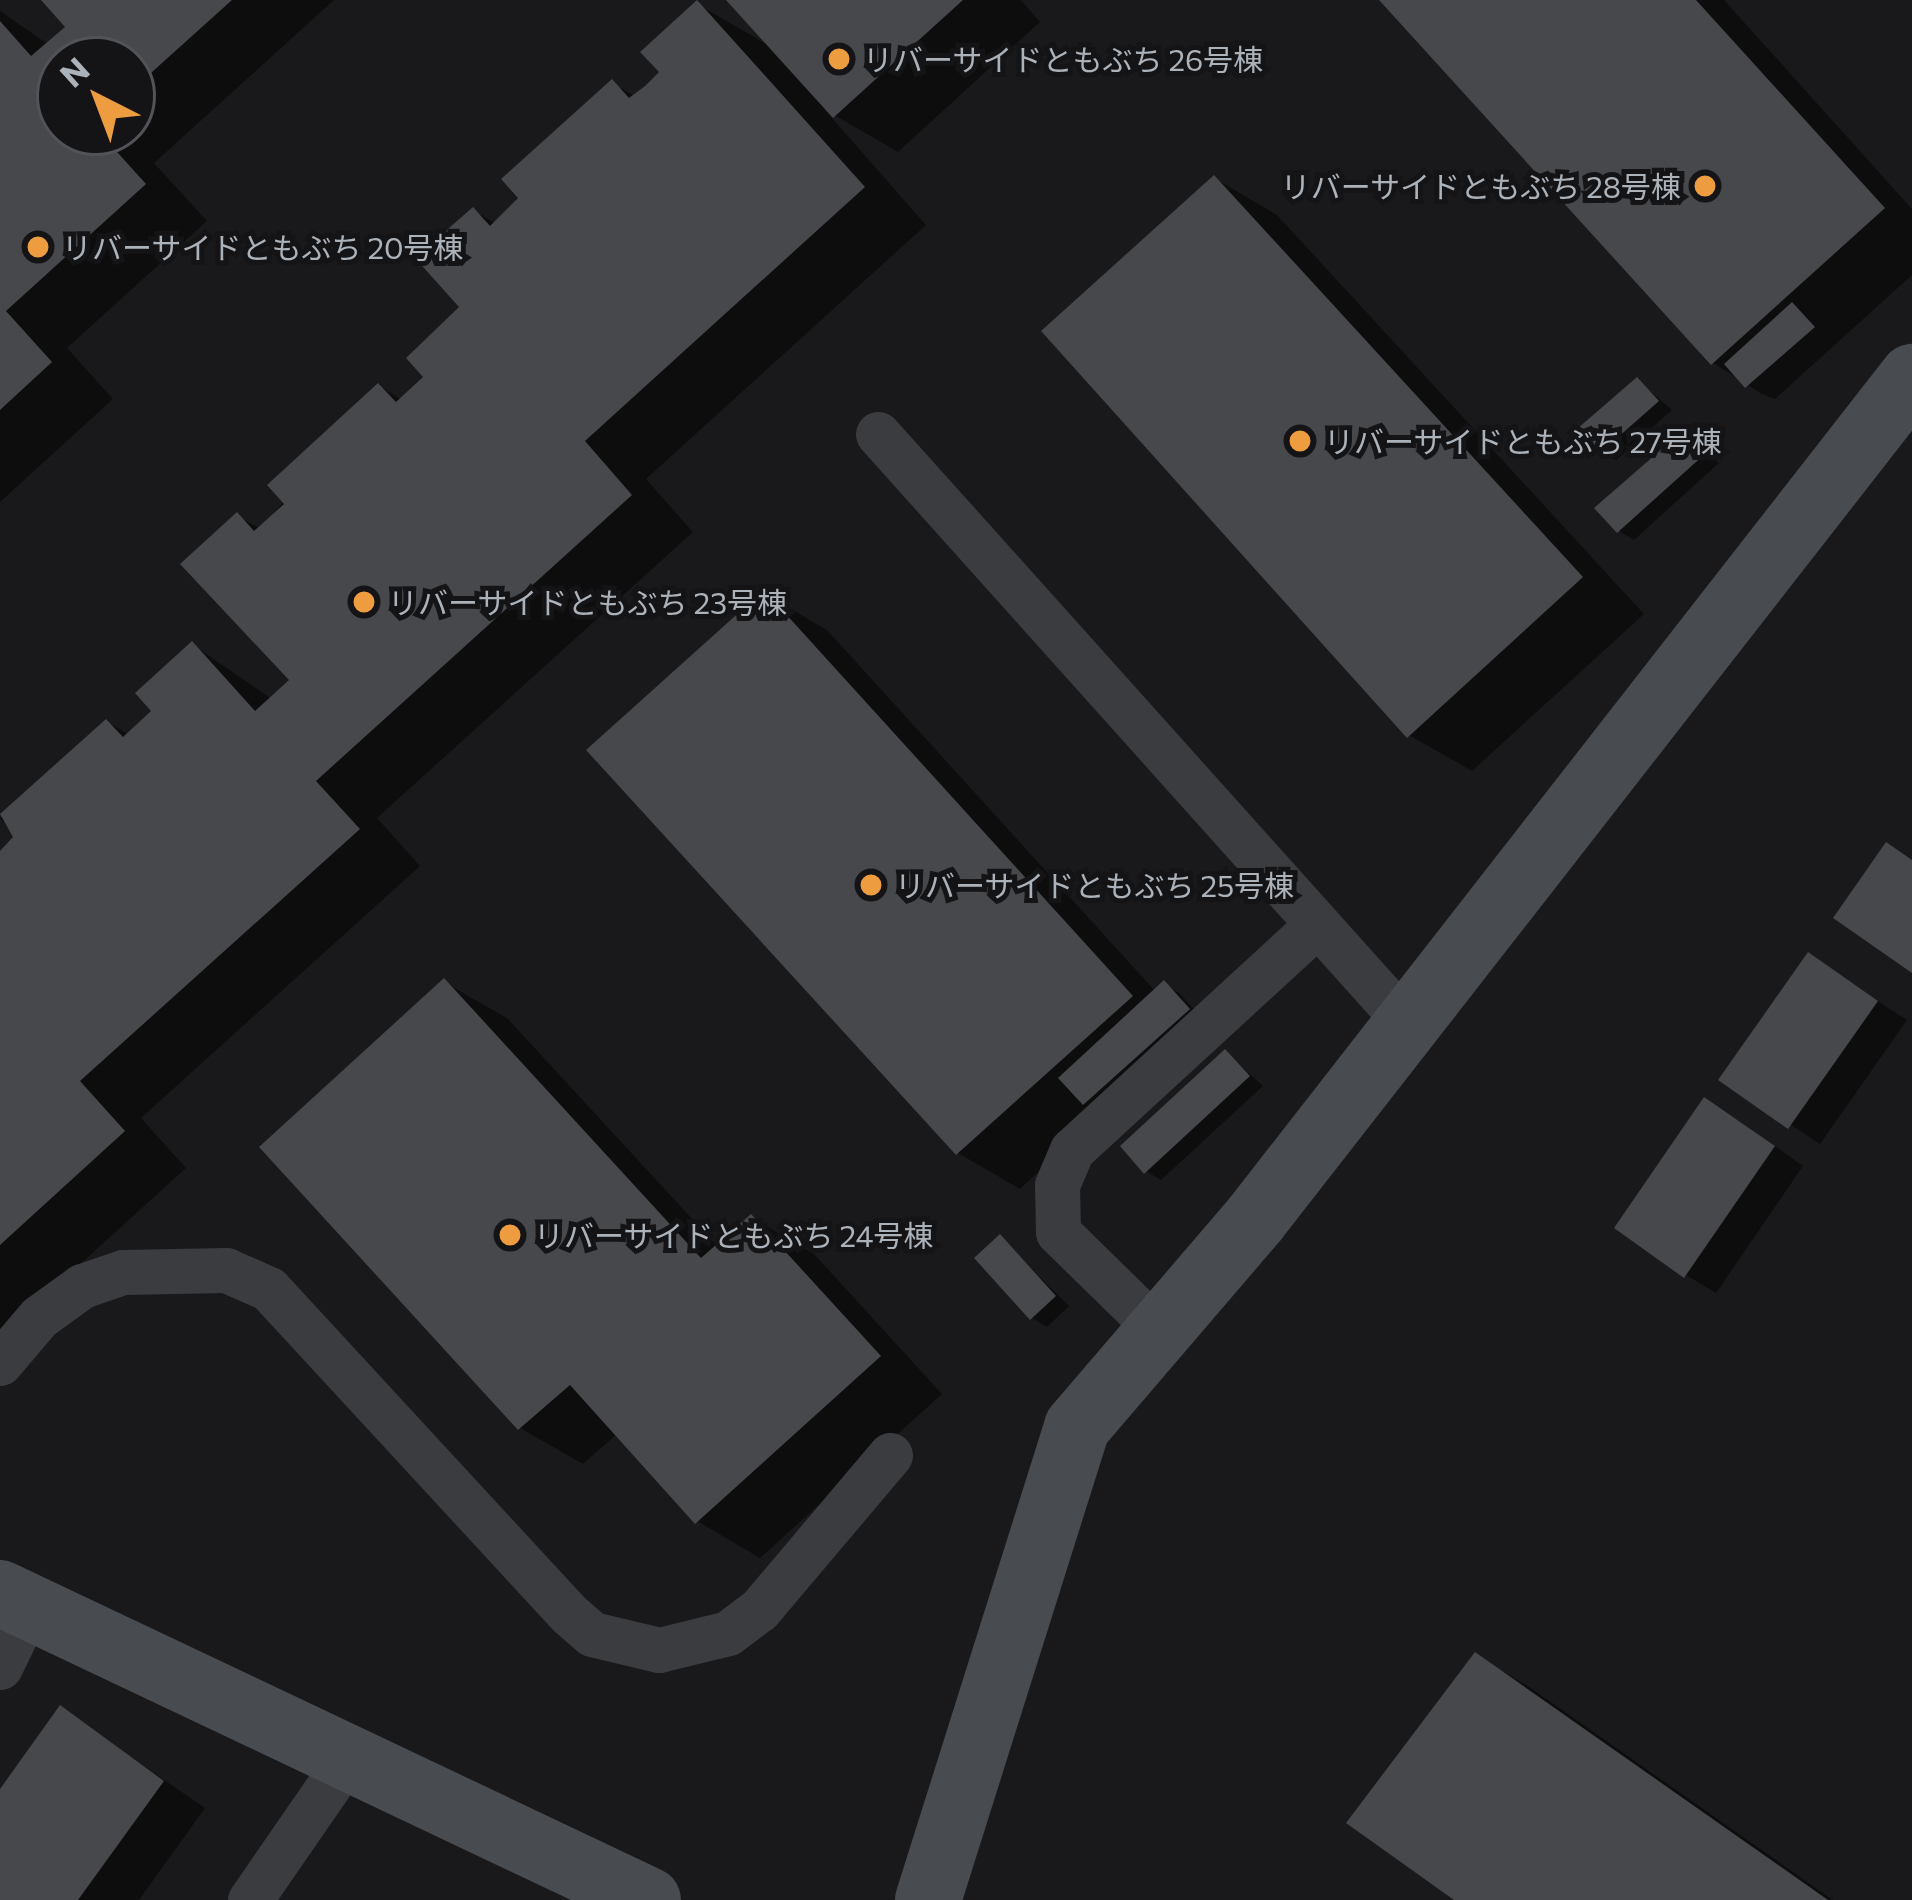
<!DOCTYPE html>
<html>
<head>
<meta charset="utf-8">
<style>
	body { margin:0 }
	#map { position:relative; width:1912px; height:1900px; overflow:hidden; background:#19191b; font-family:Commissioner,"Noto Sans JP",sans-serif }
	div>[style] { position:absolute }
	.shadow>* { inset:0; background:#0007 }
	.building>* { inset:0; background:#46484b }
	.lane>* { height:45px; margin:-22.5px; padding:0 22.5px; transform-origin:22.5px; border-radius:22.5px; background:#3a3c40 }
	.secondary>* { height:66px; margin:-33px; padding:0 33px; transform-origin:33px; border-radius:33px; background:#484b50 }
	.dots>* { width:33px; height:33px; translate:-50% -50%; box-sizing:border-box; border:6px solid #141416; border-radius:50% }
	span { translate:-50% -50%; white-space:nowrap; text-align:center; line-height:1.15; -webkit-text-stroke:10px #141416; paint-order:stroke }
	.poi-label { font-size:30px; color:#acb2ba }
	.left { translate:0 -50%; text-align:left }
	.right { translate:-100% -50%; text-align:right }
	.north { position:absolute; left:36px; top:36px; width:120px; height:120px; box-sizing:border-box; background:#141416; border:3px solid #515358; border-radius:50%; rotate:318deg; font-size:33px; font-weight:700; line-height:48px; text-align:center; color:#acb2ba }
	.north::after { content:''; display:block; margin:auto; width:42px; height:54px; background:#ed9c3f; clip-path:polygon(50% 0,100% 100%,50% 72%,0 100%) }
</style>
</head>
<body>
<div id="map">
	<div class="shadow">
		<div style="clip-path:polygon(evenodd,45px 0,334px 0,154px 163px,207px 221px,67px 348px,113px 399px,0 502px,0 11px,49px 45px,70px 27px,45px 0,60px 60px,132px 60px,132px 132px,60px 132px,60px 60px)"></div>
		<div style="clip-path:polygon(730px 0,1021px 0,1040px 22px,898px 152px,824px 109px,926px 225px,646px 479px,693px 532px,377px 818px,420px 866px,141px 1118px,186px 1168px,0 1337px,0 855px,17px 837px,0 818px,107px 722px,128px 734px,155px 711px,193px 645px,272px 699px,293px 680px,238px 516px,261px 529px,379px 386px,402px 400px,428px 377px,464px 308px,473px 210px,496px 224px,612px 83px,636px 97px,663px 71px,697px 4px,770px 46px)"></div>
		<div style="clip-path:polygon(1384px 0,1724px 0,1912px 209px,1912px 275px,1775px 399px,1762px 394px,1712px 362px)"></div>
		<div style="clip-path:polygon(1214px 178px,1277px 215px,1644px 614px,1472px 771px,1409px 735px)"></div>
		<div style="clip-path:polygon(1637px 380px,1672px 410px,1616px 460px,1601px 452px)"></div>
		<div style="clip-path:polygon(1686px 432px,1719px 463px,1634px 540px,1619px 531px)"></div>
		<div style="clip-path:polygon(765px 594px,827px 630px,1156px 992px,1164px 984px,1179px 993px,1203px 1019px,1020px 1189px,958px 1153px)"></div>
		<div style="clip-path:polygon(1808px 956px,1907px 1020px,1820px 1144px,1722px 1080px)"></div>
		<div style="clip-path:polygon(444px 982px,507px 1018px,718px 1247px,751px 1217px,814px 1254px,942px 1394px,760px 1558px,697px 1521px,618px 1433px,583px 1464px,520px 1428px)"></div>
		<div style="clip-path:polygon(1226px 1052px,1263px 1086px,1161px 1180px,1146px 1171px)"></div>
		<div style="clip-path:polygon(1735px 1118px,1803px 1166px,1716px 1293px,1686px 1275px)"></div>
		<div style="clip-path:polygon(1001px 1238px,1069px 1306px,1047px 1327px,1032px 1318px)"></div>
		<div style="clip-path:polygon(1476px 1656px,1528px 1686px,1833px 1900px,1459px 1900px)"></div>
		<div style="clip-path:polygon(61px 1709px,205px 1808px,139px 1900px,0 1900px,0 1794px)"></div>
	</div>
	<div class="building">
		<div style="clip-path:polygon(41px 0,232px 0,132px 90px,132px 60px,60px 60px,60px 132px,99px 132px,146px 184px,6px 311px,52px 362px,0 410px,0 21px,31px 56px,65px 27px)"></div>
		<div style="clip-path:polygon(697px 0,865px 187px,585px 441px,632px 495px,316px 781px,360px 829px,80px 1081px,125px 1131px,0 1245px,0 851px,13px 837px,0 814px,106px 719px,123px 737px,151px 711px,135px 693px,192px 641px,255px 711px,289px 680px,180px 564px,237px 512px,254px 531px,284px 504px,267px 485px,378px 383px,396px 402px,423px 377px,406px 358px,459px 307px,415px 258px,473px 207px,490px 226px,518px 198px,501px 179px,612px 79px,629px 98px,645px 86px,659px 72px,640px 52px)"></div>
		<div style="clip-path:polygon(726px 0,963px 0,833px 118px)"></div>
		<div style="clip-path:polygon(1379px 0,1696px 0,1885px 208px,1711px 365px)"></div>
		<div style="clip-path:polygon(1214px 175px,1583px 577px,1407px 738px,1041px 331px)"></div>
		<div style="clip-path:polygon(1792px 302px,1815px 327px,1745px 388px,1724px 364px)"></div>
		<div style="clip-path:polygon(1637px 377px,1659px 401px,1599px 454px,1577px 429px)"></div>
		<div style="clip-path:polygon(1686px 428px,1706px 453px,1617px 533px,1594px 508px)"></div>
		<div style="clip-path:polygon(764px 590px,1133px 996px,956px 1155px,586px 750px)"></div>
		<div style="clip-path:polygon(1886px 842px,1912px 860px,1912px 973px,1833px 918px)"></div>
		<div style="clip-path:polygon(1808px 952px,1878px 1001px,1788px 1129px,1718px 1080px)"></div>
		<div style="clip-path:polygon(444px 978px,701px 1258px,751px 1214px,881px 1356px,695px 1524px,570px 1385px,518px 1430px,259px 1147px)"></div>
		<div style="clip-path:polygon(1164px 980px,1190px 1009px,1083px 1105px,1058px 1078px)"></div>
		<div style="clip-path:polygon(1225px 1049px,1250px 1076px,1144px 1174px,1120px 1146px)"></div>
		<div style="clip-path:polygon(1704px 1097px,1775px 1146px,1684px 1278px,1614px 1228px)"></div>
		<div style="clip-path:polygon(1000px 1234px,1056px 1296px,1030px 1320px,974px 1258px)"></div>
		<div style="clip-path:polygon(1475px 1652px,1828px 1900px,1454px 1900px,1346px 1823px)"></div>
		<div style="clip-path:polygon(60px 1705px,164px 1781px,78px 1900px,0 1900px,0 1789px)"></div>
	</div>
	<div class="lane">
		<div style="left:878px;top:434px;width:794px;rotate:48.11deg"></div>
		<div style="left:1159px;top:1331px;width:141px;rotate:-135.6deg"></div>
		<div style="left:1058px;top:1232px;width:47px;rotate:-91.2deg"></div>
		<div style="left:1057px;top:1185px;width:38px;rotate:-67deg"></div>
		<div style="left:1072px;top:1150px;width:331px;rotate:-42.6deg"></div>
		<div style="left:0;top:1363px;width:60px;rotate:-49.7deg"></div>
		<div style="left:39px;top:1317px;width:53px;rotate:-35.8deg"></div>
		<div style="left:82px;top:1286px;width:43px;rotate:-18.9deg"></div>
		<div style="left:123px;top:1272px;width:103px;rotate:-1.1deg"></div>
		<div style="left:226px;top:1270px;width:47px;rotate:23.8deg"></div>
		<div style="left:269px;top:1289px;width:442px;rotate:47.3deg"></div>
		<div style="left:569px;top:1614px;width:30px;rotate:41deg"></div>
		<div style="left:592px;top:1634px;width:69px;rotate:13.4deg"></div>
		<div style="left:659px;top:1650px;width:71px;rotate:-13.8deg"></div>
		<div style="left:728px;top:1633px;width:39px;rotate:-37deg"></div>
		<div style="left:759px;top:1610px;width:203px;rotate:-49.8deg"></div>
		<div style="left:0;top:1667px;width:67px;rotate:-64.2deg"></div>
		<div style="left:250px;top:1900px;width:173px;rotate:-55.4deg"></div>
	</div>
	<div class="secondary">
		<div style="left:0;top:1593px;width:717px;rotate:25.35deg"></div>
		<div style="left:928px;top:1900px;width:496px;rotate:-72.5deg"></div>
		<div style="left:1077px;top:1427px;width:275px;rotate:-49.4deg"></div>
		<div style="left:1256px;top:1218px;width:1067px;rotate:-52.04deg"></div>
	</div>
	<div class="dots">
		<div style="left:839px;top:59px;background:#ed9c3f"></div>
		<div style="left:1705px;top:186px;background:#ed9c3f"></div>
		<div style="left:38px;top:247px;background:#ed9c3f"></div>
		<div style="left:1300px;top:441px;background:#ed9c3f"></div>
		<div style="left:364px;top:602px;background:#ed9c3f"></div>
		<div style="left:871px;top:885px;background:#ed9c3f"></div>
		<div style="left:510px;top:1235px;background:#ed9c3f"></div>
	</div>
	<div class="poi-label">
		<span class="left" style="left:863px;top:59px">リバーサイドともぶち 26号棟</span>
		<span class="right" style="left:1681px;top:186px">リバーサイドともぶち 28号棟</span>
		<span class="left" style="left:62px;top:247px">リバーサイドともぶち 20号棟</span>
		<span class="left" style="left:1324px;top:441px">リバーサイドともぶち 27号棟</span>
		<span class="left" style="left:388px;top:602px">リバーサイドともぶち 23号棟</span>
		<span class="left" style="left:895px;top:885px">リバーサイドともぶち 25号棟</span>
		<span class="left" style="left:534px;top:1235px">リバーサイドともぶち 24号棟</span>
	</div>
	<div class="north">N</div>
</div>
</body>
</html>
